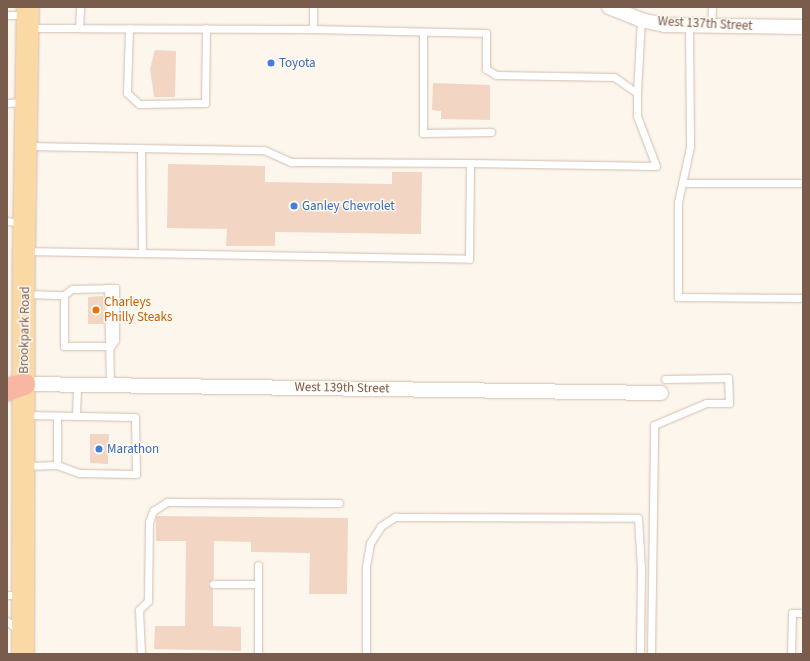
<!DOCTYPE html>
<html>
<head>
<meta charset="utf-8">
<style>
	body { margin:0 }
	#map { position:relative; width:810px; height:661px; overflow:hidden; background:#fdf6ec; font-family:"Source Sans 3",sans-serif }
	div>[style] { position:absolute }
	.building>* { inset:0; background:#f3d5c3 }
	.roads { filter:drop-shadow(0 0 1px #d1beb0) drop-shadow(0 0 1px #d1beb0) }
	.service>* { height:7px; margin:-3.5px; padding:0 3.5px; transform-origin:3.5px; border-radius:3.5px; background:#fff }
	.minor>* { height:14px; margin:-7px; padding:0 7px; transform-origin:7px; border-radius:7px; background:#fff }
	.primary>* { height:22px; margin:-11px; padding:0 11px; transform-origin:11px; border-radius:11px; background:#fbd9a5 }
	.motorway>* { height:22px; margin:-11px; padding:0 11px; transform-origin:11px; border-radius:11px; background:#f7b7a3 }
	.dots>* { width:11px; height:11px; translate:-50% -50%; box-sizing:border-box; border:2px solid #fffaf3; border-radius:50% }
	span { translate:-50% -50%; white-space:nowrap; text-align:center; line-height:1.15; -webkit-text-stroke:3px #fffaf3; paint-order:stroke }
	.street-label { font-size:13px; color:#7a5c4d }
	.shop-label { font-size:13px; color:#366cbe }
	.left { translate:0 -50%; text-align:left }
	.food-label { font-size:13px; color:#c56008 }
	.frame { position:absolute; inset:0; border:8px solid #7a5c4d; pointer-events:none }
</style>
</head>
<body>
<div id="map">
	<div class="building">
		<div style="clip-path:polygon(155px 50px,176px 51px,175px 97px,154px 97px,150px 69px)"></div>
		<div style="clip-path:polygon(433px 83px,490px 85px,490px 120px,441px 119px,441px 111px,432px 110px)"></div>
		<div style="clip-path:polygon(168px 164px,265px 166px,265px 182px,392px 184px,392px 172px,422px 172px,421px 234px,275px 232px,275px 246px,226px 246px,227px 229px,167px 228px)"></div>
		<div style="clip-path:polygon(103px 296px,104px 324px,88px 324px,88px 297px)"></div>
		<div style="clip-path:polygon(90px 434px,109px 434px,108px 464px,90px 463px)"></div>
		<div style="clip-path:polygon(156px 516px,348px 518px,347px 594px,309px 594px,310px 553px,251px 552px,251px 542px,214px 541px,214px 579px,208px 584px,213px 589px,213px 626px,241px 627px,241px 651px,154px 649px,155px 626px,185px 626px,186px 541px,156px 541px)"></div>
	</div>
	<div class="roads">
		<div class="service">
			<div style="left:7px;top:15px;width:18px"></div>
			<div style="left:689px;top:26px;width:121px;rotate:89.5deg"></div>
			<div style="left:690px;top:147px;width:56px;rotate:102.3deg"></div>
			<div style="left:678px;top:202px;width:95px;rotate:90deg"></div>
			<div style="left:678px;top:297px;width:125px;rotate:0.5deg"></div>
			<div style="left:711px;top:26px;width:19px;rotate:-87deg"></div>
			<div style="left:30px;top:28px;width:49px"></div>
			<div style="left:129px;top:28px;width:65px;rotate:91.8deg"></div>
			<div style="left:127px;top:93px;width:16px;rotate:43deg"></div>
			<div style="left:139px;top:104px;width:66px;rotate:-0.9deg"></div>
			<div style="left:205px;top:103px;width:75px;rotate:-89.2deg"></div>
			<div style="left:313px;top:29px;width:22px;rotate:-90deg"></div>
			<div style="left:423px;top:32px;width:101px;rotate:90deg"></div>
			<div style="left:423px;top:133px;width:68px;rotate:-0.8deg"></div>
			<div style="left:637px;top:93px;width:73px;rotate:-86.9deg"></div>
			<div style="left:7px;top:103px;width:18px;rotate:-3deg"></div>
			<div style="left:27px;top:146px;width:237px;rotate:1deg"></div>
			<div style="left:264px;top:150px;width:30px;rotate:24deg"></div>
			<div style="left:291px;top:162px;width:179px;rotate:0.3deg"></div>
			<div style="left:141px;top:148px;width:105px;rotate:89.5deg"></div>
			<div style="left:682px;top:183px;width:121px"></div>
			<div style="left:7px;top:221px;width:16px;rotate:7deg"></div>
			<div style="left:27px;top:251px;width:442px;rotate:1deg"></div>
			<div style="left:469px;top:259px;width:96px;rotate:-89.4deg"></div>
			<div style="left:470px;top:163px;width:186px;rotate:0.9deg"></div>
			<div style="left:656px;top:166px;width:53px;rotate:-110.8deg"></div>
			<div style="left:637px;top:116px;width:23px;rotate:-90deg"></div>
			<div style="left:637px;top:93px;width:28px;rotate:-145deg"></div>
			<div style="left:614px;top:77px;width:118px;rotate:-179deg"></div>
			<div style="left:496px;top:75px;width:12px;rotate:-149deg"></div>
			<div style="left:486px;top:69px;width:36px;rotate:-90deg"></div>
			<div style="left:486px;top:33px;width:173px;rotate:-178.7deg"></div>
			<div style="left:313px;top:29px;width:234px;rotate:-179.8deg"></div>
			<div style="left:79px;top:28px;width:21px;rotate:-87deg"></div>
			<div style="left:108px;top:288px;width:96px;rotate:88.8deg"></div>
			<div style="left:26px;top:294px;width:38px;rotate:2deg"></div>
			<div style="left:64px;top:295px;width:10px;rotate:-37deg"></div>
			<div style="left:72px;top:289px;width:43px;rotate:-1.3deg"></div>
			<div style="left:115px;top:288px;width:52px;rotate:90deg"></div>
			<div style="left:115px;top:340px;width:7px;rotate:124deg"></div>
			<div style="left:64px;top:295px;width:51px;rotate:90deg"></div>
			<div style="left:64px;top:346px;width:47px"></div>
			<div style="left:26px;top:415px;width:109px;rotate:1.1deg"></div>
			<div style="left:135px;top:417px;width:57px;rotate:89deg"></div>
			<div style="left:136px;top:474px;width:57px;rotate:-179deg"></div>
			<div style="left:79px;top:473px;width:23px;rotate:-160deg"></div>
			<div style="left:76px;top:416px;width:32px;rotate:-88deg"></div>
			<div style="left:26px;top:466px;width:31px;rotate:-2deg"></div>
			<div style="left:57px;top:465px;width:49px;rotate:-90deg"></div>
			<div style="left:213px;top:584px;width:45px"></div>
			<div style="left:7px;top:595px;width:14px"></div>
			<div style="left:7px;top:621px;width:16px;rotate:40deg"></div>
			<div style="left:141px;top:654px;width:44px;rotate:-92.6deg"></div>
			<div style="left:139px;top:610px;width:13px;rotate:-45deg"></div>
			<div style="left:148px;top:601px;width:79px;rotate:-89.3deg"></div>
			<div style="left:149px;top:522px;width:12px;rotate:-70deg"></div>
			<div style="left:153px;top:511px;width:17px;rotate:-33deg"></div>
			<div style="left:167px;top:502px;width:172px;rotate:0.3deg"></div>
			<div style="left:258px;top:654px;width:89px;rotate:-90deg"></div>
			<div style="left:366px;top:654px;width:88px;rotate:-90deg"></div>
			<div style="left:366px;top:566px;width:23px;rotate:-80deg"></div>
			<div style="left:370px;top:543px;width:20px;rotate:-57deg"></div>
			<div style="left:381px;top:526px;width:17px;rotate:-33deg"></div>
			<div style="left:395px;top:517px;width:243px;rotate:0.2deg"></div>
			<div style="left:638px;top:518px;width:50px;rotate:86.6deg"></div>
			<div style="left:641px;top:568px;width:86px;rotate:90.7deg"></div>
			<div style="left:651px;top:654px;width:229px;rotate:-89.2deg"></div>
			<div style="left:654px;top:425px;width:56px;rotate:-22.9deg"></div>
			<div style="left:706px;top:403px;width:23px"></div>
			<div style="left:729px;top:403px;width:25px;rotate:-92deg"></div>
			<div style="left:728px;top:378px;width:63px;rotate:179.1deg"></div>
			<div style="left:791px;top:654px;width:41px;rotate:-88.6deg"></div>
			<div style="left:792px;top:613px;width:11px"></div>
		</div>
		<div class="minor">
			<div style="left:609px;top:7px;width:35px;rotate:22deg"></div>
			<div style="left:641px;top:20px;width:25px;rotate:12deg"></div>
			<div style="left:665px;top:25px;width:138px;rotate:0.8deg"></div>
			<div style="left:24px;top:384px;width:637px;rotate:0.81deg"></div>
		</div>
		<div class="primary">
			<div style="left:23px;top:654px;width:403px;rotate:-89.9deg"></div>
			<div style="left:24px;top:251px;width:244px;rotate:-89.1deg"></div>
		</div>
		<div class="motorway">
			<div style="left:7px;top:390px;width:18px;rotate:-19deg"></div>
		</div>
	</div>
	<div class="dots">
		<div style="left:271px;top:63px;background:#3f7fe0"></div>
		<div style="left:294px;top:206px;background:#3f7fe0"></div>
		<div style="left:96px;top:310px;background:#e8710a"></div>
		<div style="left:99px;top:449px;background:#3f7fe0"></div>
	</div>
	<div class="street-label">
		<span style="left:705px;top:24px;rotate:3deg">West 137th Street</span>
		<span style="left:25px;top:330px;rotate:-89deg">Brookpark Road</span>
		<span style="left:342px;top:388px;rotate:1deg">West 139th Street</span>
	</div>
	<div class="shop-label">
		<span class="left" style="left:279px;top:63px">Toyota</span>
		<span class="left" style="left:302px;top:206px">Ganley Chevrolet</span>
		<span class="left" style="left:107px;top:449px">Marathon</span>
	</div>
	<div class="food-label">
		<span class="left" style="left:104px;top:310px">Charleys<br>Philly Steaks</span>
	</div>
	<div class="frame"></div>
</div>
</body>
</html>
